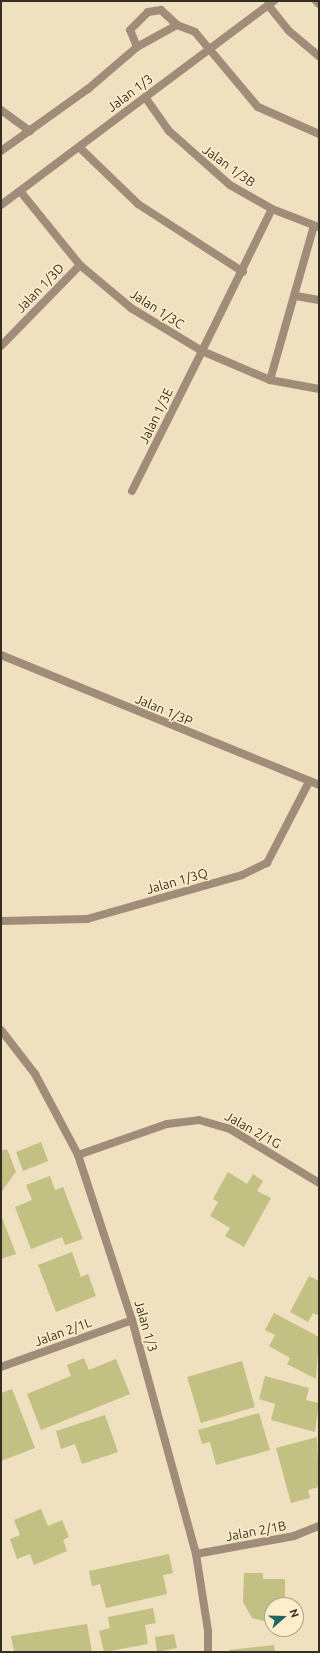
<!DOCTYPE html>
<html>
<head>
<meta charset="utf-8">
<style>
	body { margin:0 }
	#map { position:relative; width:320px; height:1653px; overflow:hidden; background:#efe0bf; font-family:Ubuntu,sans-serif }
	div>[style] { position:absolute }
	.building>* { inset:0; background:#c2c082 }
	.service>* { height:8px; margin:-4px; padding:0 4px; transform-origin:4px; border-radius:4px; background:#a18c79 }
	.minor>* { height:8px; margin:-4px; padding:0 4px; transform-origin:4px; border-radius:4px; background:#a18c79 }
	.tertiary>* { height:8px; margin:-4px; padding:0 4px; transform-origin:4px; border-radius:4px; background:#a18c79 }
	span { translate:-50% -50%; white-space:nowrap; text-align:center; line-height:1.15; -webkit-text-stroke:3px #fdedcb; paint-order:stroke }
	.street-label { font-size:13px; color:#352f22 }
	.frame { position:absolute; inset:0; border:2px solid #352f22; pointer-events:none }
	.north { position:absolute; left:264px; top:1597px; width:40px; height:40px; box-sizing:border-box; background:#fdedcb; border:1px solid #ada187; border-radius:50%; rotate:70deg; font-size:11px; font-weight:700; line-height:16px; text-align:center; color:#352f22 }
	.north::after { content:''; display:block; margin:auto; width:14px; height:18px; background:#1c6760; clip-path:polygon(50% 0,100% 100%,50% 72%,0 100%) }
</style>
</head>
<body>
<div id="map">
	<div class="building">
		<div style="clip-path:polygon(41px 1142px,48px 1161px,23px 1171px,16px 1152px)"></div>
		<div style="clip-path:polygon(7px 1149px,16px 1172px,1px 1192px,1px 1151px)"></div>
		<div style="clip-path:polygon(228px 1172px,247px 1184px,253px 1174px,263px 1181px,257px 1191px,271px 1198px,244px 1247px,225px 1236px,230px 1228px,210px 1216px,218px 1202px,213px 1199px)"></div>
		<div style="clip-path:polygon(50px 1176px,55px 1190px,63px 1187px,83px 1239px,65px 1245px,62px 1237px,31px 1249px,15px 1207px,32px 1200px,26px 1185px)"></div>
		<div style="clip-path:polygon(1px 1215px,16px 1254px,1px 1259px)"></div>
		<div style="clip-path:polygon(72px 1252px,81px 1277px,88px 1274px,96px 1296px,56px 1312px,38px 1265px)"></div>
		<div style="clip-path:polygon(309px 1276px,319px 1281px,319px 1311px,317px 1315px,313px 1313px,308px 1322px,290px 1312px)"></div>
		<div style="clip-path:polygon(274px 1313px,319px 1337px,316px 1379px,287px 1364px,290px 1358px,269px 1346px,275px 1335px,265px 1330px)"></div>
		<div style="clip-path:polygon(84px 1358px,89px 1370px,116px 1359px,130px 1394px,41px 1430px,27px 1394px,71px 1376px,67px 1365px)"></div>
		<div style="clip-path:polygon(242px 1361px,255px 1407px,201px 1423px,187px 1377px)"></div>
		<div style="clip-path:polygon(265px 1376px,309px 1388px,306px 1400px,319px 1403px,315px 1432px,271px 1420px,275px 1404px,259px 1399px)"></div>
		<div style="clip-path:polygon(12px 1389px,35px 1448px,1px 1461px,1px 1393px)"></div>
		<div style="clip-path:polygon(259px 1413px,270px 1450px,216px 1465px,210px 1442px,202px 1444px,198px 1430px)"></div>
		<div style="clip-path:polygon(105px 1415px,118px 1452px,82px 1464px,75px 1444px,61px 1449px,56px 1431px)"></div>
		<div style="clip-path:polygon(317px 1437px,319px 1487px,308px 1490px,310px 1498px,291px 1503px,276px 1448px)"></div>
		<div style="clip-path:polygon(41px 1509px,48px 1526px,62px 1520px,69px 1537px,63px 1540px,67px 1551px,34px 1565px,30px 1554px,17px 1559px,10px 1539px,20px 1535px,14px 1520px)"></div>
		<div style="clip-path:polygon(169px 1554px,173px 1573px,163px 1575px,167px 1594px,106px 1608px,100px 1584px,92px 1586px,89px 1571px)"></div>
		<div style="clip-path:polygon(244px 1573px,263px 1573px,263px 1579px,285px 1579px,285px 1605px,272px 1605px,272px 1623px,252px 1618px,243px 1602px)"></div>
		<div style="clip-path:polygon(153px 1608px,156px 1623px,145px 1625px,148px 1644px,104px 1652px,99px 1631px,110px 1628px,108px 1617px)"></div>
		<div style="clip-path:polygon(87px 1624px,92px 1652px,14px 1652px,11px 1636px)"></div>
		<div style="clip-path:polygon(174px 1634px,177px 1648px,157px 1652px,155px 1637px)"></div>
		<div style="clip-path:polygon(274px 1645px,275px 1652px,229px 1652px,229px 1650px)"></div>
	</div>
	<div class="service">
		<div style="left:137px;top:47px;width:18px;rotate:-112deg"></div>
		<div style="left:130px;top:30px;width:25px;rotate:-45deg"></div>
		<div style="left:148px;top:12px;width:13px;rotate:-9deg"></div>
		<div style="left:161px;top:10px;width:22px;rotate:43deg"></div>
		<div style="left:1px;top:110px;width:36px;rotate:36deg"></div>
		<div style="left:79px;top:147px;width:82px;rotate:44deg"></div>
		<div style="left:138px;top:204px;width:125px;rotate:32.9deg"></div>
		<div style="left:1px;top:151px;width:107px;rotate:-35.5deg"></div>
		<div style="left:88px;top:89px;width:65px;rotate:-40.6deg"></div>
		<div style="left:137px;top:47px;width:46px;rotate:-28.8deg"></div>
		<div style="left:177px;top:25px;width:19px;rotate:21deg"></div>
		<div style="left:195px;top:32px;width:98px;rotate:50deg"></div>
		<div style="left:258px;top:107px;width:67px;rotate:23.9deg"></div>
		<div style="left:296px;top:296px;width:23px;rotate:10deg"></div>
		<div style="left:202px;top:351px;width:158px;rotate:-63.8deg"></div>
		<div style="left:270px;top:380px;width:160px;rotate:-74.1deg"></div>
	</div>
	<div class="minor">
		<div style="left:268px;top:5px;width:33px;rotate:51deg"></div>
		<div style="left:289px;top:31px;width:39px;rotate:40deg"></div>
		<div style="left:145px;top:97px;width:42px;rotate:54.8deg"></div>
		<div style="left:169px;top:131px;width:81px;rotate:41.5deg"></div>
		<div style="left:230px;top:185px;width:48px;rotate:29.7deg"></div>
		<div style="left:272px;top:209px;width:50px;rotate:21deg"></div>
		<div style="left:20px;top:191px;width:95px;rotate:51deg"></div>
		<div style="left:80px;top:265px;width:67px;rotate:40.1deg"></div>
		<div style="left:131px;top:308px;width:83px;rotate:31.2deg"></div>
		<div style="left:202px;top:351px;width:74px;rotate:23.1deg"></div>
		<div style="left:270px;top:380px;width:50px;rotate:10.4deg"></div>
		<div style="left:1px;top:205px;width:341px;rotate:-36.8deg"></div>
		<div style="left:1px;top:346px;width:113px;rotate:-45.7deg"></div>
		<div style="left:132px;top:491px;width:157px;rotate:-63.4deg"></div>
		<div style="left:1px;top:655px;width:344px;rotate:22.2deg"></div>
		<div style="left:1px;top:921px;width:86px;rotate:-1.3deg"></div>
		<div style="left:87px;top:919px;width:161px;rotate:-15.8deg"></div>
		<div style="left:242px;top:875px;width:28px;rotate:-26deg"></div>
		<div style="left:267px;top:863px;width:91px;rotate:-62.6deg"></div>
		<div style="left:1px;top:1030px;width:56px;rotate:52.3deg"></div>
		<div style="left:35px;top:1074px;width:92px;rotate:62deg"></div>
		<div style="left:78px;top:1155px;width:174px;rotate:71.9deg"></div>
		<div style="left:132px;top:1320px;width:243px;rotate:74.7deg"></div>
		<div style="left:196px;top:1554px;width:78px;rotate:81.1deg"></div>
		<div style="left:208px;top:1631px;width:21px;rotate:90deg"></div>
		<div style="left:78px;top:1155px;width:94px;rotate:-19.2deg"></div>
		<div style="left:167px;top:1124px;width:32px;rotate:-7deg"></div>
		<div style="left:199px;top:1120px;width:32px;rotate:16deg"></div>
		<div style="left:230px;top:1129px;width:104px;rotate:31.2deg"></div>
		<div style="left:1px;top:1367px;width:139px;rotate:-19.7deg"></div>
		<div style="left:196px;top:1554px;width:100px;rotate:-10.4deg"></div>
		<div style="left:294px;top:1536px;width:27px;rotate:-22deg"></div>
	</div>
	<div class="tertiary">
		<div style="left:316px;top:1px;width:4px;rotate:45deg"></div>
	</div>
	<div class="street-label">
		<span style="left:130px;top:93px;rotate:-37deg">Jalan 1/3</span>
		<span style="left:229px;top:166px;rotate:36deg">Jalan 1/3B</span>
		<span style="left:40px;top:288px;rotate:-46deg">Jalan 1/3D</span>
		<span style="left:157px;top:309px;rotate:33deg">Jalan 1/3C</span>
		<span style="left:156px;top:416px;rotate:-64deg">Jalan 1/3E</span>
		<span style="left:164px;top:710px;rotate:23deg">Jalan 1/3P</span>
		<span style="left:177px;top:881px;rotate:-16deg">Jalan 1/3Q</span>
		<span style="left:253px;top:1130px;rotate:29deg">Jalan 2/1G</span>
		<span style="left:146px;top:1326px;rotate:74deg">Jalan 1/3</span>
		<span style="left:63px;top:1332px;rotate:-20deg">Jalan 2/1L</span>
		<span style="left:256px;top:1531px;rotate:-11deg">Jalan 2/1B</span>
	</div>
	<div class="frame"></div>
	<div class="north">N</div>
</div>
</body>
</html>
